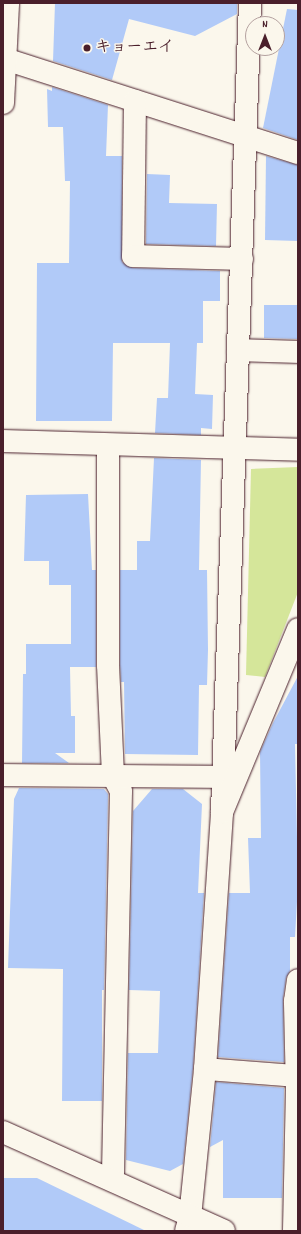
<!DOCTYPE html>
<html>
<head>
<meta charset="utf-8">
<style>
	body { margin:0 }
	#map { position:relative; width:301px; height:1234px; overflow:hidden; background:#fbf7ec; font-family:Dekko,"Klee One",sans-serif }
	div>[style] { position:absolute }
	.green>* { inset:0; background:#d5e69a }
	.building>* { inset:0; background:#b1caf8 }
	.roads { filter:drop-shadow(0 0 1px #4a1f2b) drop-shadow(0 0 1px #4a1f2b) }
	.street>* { height:22px; margin:-11px; padding:0 11px; transform-origin:11px; border-radius:11px; background:#fbf7ec }
	.secondary>* { height:22px; margin:-11px; padding:0 11px; transform-origin:11px; border-radius:11px; background:#fbf7ec }
	.dots>* { width:11px; height:11px; translate:-50% -50%; box-sizing:border-box; border:2px solid #fbf7ec; border-radius:50% }
	span { translate:-50% -50%; white-space:nowrap; text-align:center; line-height:1.15; -webkit-text-stroke:3px #fbf7ec; paint-order:stroke }
	.poi-label { font-size:16px; color:#4a1f2b; font-weight:700 }
	.left { translate:0 -50%; text-align:left }
	.frame { position:absolute; inset:0; border:4px solid #4a1f2b; pointer-events:none }
	.north { position:absolute; left:245px; top:16px; width:40px; height:40px; box-sizing:border-box; background:#fbf7ec; border:1px solid #b4a19f; border-radius:50%; rotate:0deg; font-size:11px; font-weight:700; line-height:16px; text-align:center; color:#4a1f2b }
	.north::after { content:''; display:block; margin:auto; width:14px; height:18px; background:#4a1f2b; clip-path:polygon(50% 0,100% 100%,50% 72%,0 100%) }
</style>
</head>
<body>
<div id="map">
	<div class="green">
		<div style="clip-path:polygon(298px 467px,298px 592px,265px 677px,246px 675px,251px 469px)"></div>
	</div>
	<div class="building">
		<div style="clip-path:polygon(55px 3px,237px 3px,237px 14px,195px 36px,129px 19px,112px 80px,53px 61px)"></div>
		<div style="clip-path:polygon(287px 9px,298px 10px,298px 140px,263px 128px)"></div>
		<div style="clip-path:polygon(52px 87px,108px 105px,106px 156px,122px 156px,122px 262px,133px 268px,220px 271px,220px 301px,203px 301px,203px 343px,197px 343px,195px 394px,213px 395px,212px 429px,201px 428px,201px 435px,155px 433px,157px 398px,168px 398px,170px 343px,113px 343px,112px 421px,36px 421px,37px 263px,69px 263px,70px 181px,65px 181px,63px 127px,48px 127px,47px 89px,52px 91px)"></div>
		<div style="clip-path:polygon(266px 156px,298px 165px,298px 241px,265px 240px)"></div>
		<div style="clip-path:polygon(147px 174px,170px 175px,169px 203px,217px 204px,216px 246px,146px 244px)"></div>
		<div style="clip-path:polygon(264px 305px,298px 305px,298px 339px,264px 338px)"></div>
		<div style="clip-path:polygon(154px 458px,201px 460px,199px 570px,207px 570px,208px 650px,207px 685px,199px 685px,198px 755px,125px 754px,124px 682px,121px 682px,120px 665px,120px 570px,137px 570px,137px 541px,150px 541px)"></div>
		<div style="clip-path:polygon(88px 494px,92px 570px,96px 570px,96px 667px,70px 667px,71px 716px,75px 716px,75px 753px,55px 753px,69px 763px,22px 763px,23px 674px,26px 674px,26px 644px,71px 644px,71px 585px,49px 585px,49px 561px,24px 561px,26px 495px)"></div>
		<div style="clip-path:polygon(298px 676px,298px 744px,295px 744px,298px 884px,295px 937px,290px 937px,290px 971px,286px 978px,283px 999px,284px 1062px,218px 1057px,229px 893px,250px 893px,248px 838px,261px 838px,260px 752px,273px 723px)"></div>
		<div style="clip-path:polygon(19px 788px,104px 789px,108px 794px,104px 990px,102px 990px,102px 1101px,62px 1101px,63px 969px,8px 968px,14px 799px)"></div>
		<div style="clip-path:polygon(152px 789px,183px 789px,202px 804px,198px 893px,204px 893px,193px 1068px,183px 1164px,170px 1171px,126px 1160px,128px 1053px,158px 1053px,160px 991px,129px 990px,133px 811px)"></div>
		<div style="clip-path:polygon(216px 1082px,284px 1088px,282px 1198px,223px 1198px,223px 1140px,210px 1147px)"></div>
		<div style="clip-path:polygon(3px 1178px,37px 1178px,146px 1231px,3px 1231px)"></div>
	</div>
	<div class="roads">
		<div class="street">
			<div style="left:5px;top:59px;width:308px;rotate:17.8deg"></div>
			<div style="left:135px;top:101px;width:155px;rotate:90.7deg"></div>
			<div style="left:133px;top:256px;width:109px;rotate:1.6deg"></div>
			<div style="left:238px;top:350px;width:60px;rotate:1.9deg"></div>
			<div style="left:3px;top:441px;width:295px;rotate:1.7deg"></div>
			<div style="left:108px;top:446px;width:219px;rotate:90deg"></div>
			<div style="left:108px;top:665px;width:111px;rotate:87.4deg"></div>
			<div style="left:113px;top:776px;width:17px;rotate:62deg"></div>
			<div style="left:121px;top:791px;width:389px;rotate:91.2deg"></div>
			<div style="left:3px;top:775px;width:220px;rotate:0.5deg"></div>
			<div style="left:222px;top:812px;width:809px;rotate:-88.02deg"></div>
			<div style="left:205px;top:1069px;width:92px;rotate:4.4deg"></div>
			<div style="left:186px;top:1231px;width:15px;rotate:-74deg"></div>
			<div style="left:190px;top:1217px;width:149px;rotate:-84.2deg"></div>
			<div style="left:205px;top:1069px;width:258px;rotate:-86.2deg"></div>
			<div style="left:222px;top:812px;width:198px;rotate:-67.4deg"></div>
			<div style="left:294px;top:1231px;width:139px;rotate:-88.8deg"></div>
			<div style="left:297px;top:1092px;width:91px;rotate:-91.3deg"></div>
			<div style="left:295px;top:1001px;width:21px;rotate:-82deg"></div>
		</div>
		<div class="secondary">
			<div style="left:3px;top:103px;width:100px;rotate:-87.1deg"></div>
			<div style="left:3px;top:1132px;width:242px;rotate:24.1deg"></div>
		</div>
	</div>
	<div class="dots">
		<div style="left:87px;top:48px;background:#4a1f2b"></div>
	</div>
	<div class="poi-label">
		<span class="left" style="left:95px;top:48px">キョーエイ</span>
	</div>
	<div class="frame"></div>
	<div class="north">N</div>
</div>
</body>
</html>
